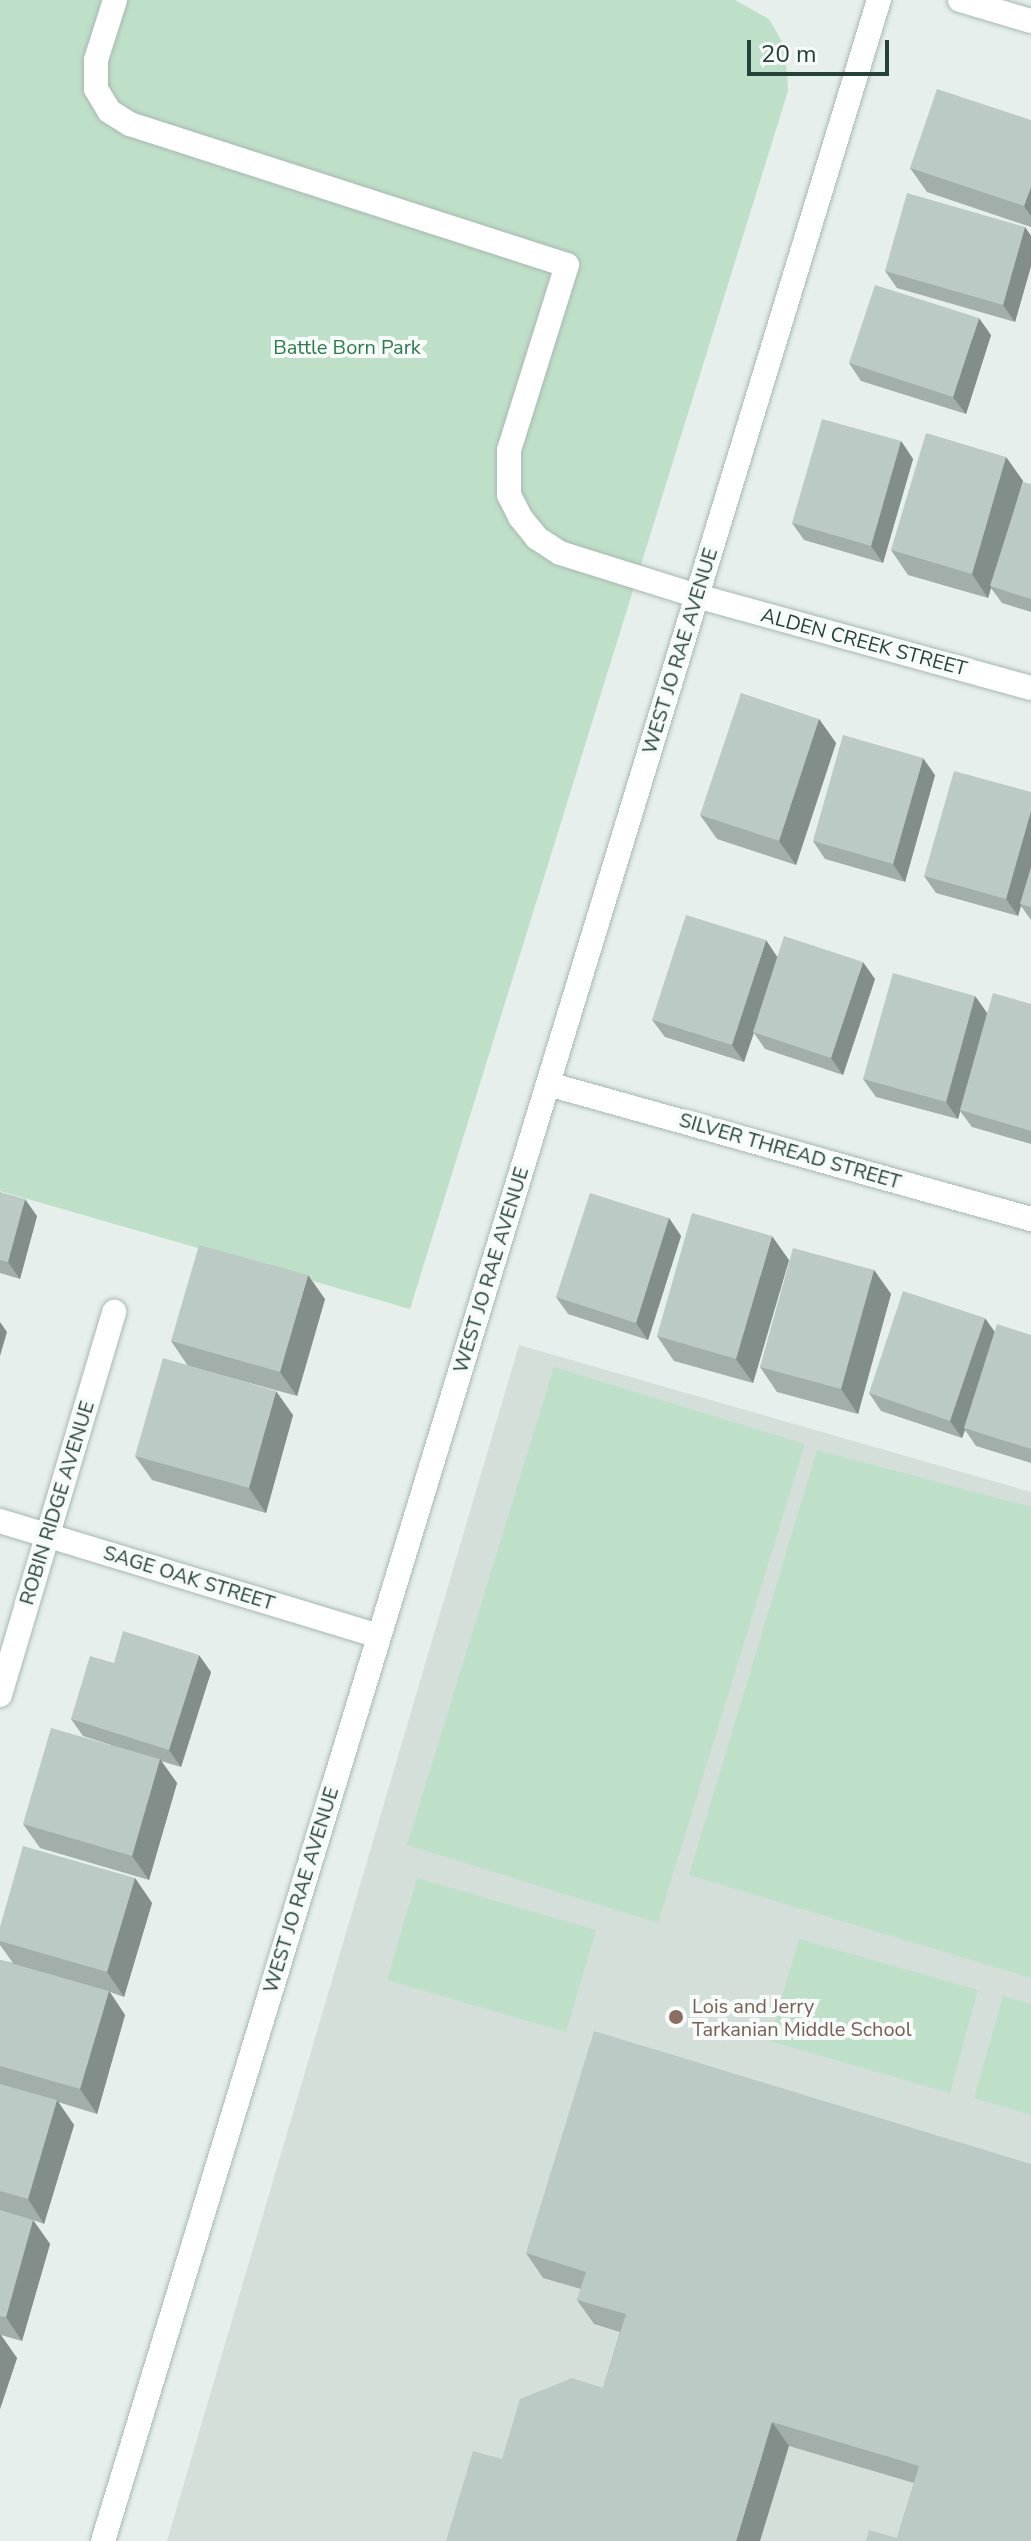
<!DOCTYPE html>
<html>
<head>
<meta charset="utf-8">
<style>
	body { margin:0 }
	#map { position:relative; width:1031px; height:2541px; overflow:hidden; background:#e6efeb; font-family:"Nunito Sans",sans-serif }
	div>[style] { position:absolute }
	.built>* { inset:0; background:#d4dfda }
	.green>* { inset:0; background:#bfe0c8 }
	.roads { filter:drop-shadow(0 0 2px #a8b8b2) drop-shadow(0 0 2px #a8b8b2) }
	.service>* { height:24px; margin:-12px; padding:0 12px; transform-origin:12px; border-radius:12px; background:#fff }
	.minor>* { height:24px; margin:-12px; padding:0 12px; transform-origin:12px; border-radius:12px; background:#fff }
	.tertiary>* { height:24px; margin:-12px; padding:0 12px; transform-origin:12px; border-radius:12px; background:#fff }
	.wall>* { inset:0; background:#a1aea9 }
	.shaded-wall>* { inset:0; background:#838d89 }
	.building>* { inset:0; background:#bbcac4 }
	.dots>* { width:22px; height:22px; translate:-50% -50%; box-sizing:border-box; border:4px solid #f7fbf9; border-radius:50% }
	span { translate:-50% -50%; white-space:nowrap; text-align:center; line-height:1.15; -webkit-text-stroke:8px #f7fbf9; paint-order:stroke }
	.park-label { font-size:20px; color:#2d7a4b }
	.street-label { font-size:20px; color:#24423a }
	.education-label { font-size:20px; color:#785e54 }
	.left { translate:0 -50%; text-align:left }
	.scale { position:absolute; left:747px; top:40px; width:142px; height:36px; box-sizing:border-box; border:4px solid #24423a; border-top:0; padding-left:10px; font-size:24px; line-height:28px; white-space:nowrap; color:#24423a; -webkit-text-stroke:6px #f7fbf9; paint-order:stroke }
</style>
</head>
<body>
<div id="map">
	<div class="built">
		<div style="clip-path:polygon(519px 1345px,1031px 1492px,1031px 2541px,167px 2541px)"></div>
	</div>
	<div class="green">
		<div style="clip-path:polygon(0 0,735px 0,769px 19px,785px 47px,788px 91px,410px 1309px,0 1191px)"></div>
		<div style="clip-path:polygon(554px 1367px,805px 1444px,658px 1923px,407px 1845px)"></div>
		<div style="clip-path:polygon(817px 1450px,1031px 1507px,1031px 1978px,689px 1875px)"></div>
		<div style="clip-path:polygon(417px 1878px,596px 1930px,566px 2032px,387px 1980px)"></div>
		<div style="clip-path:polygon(799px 1939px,978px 1990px,950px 2093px,769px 2041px)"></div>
		<div style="clip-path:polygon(1003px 1996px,1031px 2004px,1031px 2115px,974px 2098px)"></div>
	</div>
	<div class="roads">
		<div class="service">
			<div style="left:115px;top:0;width:63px;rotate:107.6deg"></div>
			<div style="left:96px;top:60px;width:29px;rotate:90deg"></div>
			<div style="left:96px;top:89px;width:26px;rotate:59deg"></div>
			<div style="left:109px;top:111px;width:25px;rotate:32deg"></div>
			<div style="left:130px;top:124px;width:459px;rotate:17.9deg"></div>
			<div style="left:567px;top:265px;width:194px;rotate:107.4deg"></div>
			<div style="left:509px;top:450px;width:45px;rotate:90deg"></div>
			<div style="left:509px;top:495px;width:25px;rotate:63deg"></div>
			<div style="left:520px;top:517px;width:27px;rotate:51deg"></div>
			<div style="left:537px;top:538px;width:27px;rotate:33deg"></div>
			<div style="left:560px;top:553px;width:144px;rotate:17.4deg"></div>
		</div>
		<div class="minor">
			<div style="left:697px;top:596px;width:346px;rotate:15.4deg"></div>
			<div style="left:548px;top:1084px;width:502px;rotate:15.62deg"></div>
			<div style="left:0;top:1521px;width:395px;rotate:16.9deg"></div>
			<div style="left:0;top:1695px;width:400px;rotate:-73.4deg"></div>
			<div style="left:103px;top:2541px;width:2657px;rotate:-73.02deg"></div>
		</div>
		<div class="tertiary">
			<div style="left:960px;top:0;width:74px;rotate:16.5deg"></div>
		</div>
	</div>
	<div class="wall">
		<div style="clip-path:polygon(1031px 120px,1031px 227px,927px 192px,910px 168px)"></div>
		<div style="clip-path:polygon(1025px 227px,1031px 236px,1031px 266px,1015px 322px,897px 288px,885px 271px)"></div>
		<div style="clip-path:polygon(991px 335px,966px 414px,861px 381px,849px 363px)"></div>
		<div style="clip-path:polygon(901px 441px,913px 459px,883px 563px,804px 540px,792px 523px)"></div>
		<div style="clip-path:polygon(1006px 457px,1023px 481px,1012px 516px,1031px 484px,1031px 612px,1002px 603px,991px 588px,988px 598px,908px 575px,891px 550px)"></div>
		<div style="clip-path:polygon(819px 719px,836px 743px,796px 865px,717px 839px,700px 815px)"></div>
		<div style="clip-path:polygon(935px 775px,905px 882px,825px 859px,813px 841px)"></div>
		<div style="clip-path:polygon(1031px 792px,1031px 920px,1021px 906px,1018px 916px,936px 893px,924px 876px)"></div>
		<div style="clip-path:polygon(777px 957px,875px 979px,843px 1075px,765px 1049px,754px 1033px,744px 1062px,665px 1037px,652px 1020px)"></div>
		<div style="clip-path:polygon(975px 996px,987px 1013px,1031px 1004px,1031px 1144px,972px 1127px,960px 1111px,958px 1119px,876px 1097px,863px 1079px)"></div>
		<div style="clip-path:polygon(0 1192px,37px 1216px,20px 1279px,0 1273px)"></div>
		<div style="clip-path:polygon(669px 1218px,681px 1236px,648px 1340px,568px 1314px,556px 1297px)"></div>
		<div style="clip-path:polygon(789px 1260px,753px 1383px,674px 1361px,657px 1336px)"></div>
		<div style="clip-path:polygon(874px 1270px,891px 1294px,858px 1414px,777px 1392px,760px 1367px)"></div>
		<div style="clip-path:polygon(325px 1299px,297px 1396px,188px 1366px,171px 1341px)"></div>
		<div style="clip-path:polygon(995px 1332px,1031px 1335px,1031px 1463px,976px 1446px,965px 1430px,962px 1438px,881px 1411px,869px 1393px)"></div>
		<div style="clip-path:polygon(293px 1415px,266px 1513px,152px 1480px,135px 1456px)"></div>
		<div style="clip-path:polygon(114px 1663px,211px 1672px,181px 1767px,161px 1761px,177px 1783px,149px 1880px,40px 1848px,23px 1824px,111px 1745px,83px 1736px,71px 1719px)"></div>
		<div style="clip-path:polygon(135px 1878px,152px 1903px,124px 1997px,110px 1992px,125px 2015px,97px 2114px,58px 2102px,74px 2125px,44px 2224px,33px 2220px,50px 2244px,22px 2341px,1px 2335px,17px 2358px,0 2409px,0 1960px,13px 1963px,0 1945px,0 1927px)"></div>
		<div style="clip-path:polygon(1031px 2164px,897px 2538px,914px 2483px,789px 2446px,502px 2459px,603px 2388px,620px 2332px,594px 2324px,577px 2300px,581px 2289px,543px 2278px,526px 2253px)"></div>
	</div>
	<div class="shaded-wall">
		<div style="clip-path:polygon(1031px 187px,1031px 216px,1024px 206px)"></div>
		<div style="clip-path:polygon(1025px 227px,1031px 236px,1031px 266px,1015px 322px,1003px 305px)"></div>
		<div style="clip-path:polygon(979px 318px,991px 335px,966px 414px,953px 397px)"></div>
		<div style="clip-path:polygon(901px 441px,913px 459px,883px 563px,871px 546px)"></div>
		<div style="clip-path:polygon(1006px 457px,1023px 481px,988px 598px,972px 574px)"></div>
		<div style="clip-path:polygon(819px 719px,836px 743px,796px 865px,779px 841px)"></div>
		<div style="clip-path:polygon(923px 758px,935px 775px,905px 882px,893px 864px)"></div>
		<div style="clip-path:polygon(1031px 811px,1031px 871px,1018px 916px,1006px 899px)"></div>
		<div style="clip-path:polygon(766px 940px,778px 958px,744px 1062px,732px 1045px)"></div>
		<div style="clip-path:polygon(863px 962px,875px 979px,843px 1075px,831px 1058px)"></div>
		<div style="clip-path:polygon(975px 996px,987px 1013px,958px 1119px,946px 1102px)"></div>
		<div style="clip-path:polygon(25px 1199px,37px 1216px,20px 1279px,8px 1262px)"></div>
		<div style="clip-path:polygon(669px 1218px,681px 1236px,648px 1340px,636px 1323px)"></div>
		<div style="clip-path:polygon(772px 1236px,789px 1260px,753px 1383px,736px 1359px)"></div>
		<div style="clip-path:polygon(874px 1270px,891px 1294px,858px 1414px,841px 1389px)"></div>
		<div style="clip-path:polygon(308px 1275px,325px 1299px,297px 1396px,280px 1372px)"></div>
		<div style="clip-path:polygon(985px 1318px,997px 1335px,964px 1428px,965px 1430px,962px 1438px,950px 1421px)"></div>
		<div style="clip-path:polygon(0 1322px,7px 1332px,0 1356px)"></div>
		<div style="clip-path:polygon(276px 1391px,293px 1415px,266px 1513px,249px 1488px)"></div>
		<div style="clip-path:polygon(199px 1655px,211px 1672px,181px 1767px,169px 1750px)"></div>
		<div style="clip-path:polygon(160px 1759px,177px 1783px,149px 1880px,132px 1856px)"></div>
		<div style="clip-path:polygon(135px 1878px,152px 1903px,124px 1997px,107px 1972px)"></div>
		<div style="clip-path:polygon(109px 1991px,125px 2015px,97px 2114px,80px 2089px)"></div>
		<div style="clip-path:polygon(57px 2100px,74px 2125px,44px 2224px,28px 2199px)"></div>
		<div style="clip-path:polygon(33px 2220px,50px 2244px,22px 2341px,6px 2317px)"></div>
		<div style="clip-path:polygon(0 2334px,17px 2358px,0 2409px)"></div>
		<div style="clip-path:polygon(772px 2422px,789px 2446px,760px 2541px,736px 2541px)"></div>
	</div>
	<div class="building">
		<div style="clip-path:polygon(937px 89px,1031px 120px,1031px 187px,1024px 206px,910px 168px)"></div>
		<div style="clip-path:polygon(907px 193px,1025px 227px,1003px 305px,885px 271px)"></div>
		<div style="clip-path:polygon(875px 285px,979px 318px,953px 397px,849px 363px)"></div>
		<div style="clip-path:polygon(822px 419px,901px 441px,871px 546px,792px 523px)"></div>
		<div style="clip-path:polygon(926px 433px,1006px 457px,972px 574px,891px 550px)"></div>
		<div style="clip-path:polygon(1023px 482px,1031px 484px,1031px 599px,990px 586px)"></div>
		<div style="clip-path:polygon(741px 693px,819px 719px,779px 841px,700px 815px)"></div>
		<div style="clip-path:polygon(843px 735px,923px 758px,893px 864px,813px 841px)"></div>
		<div style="clip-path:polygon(954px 771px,1031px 792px,1031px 811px,1006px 899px,924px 876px)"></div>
		<div style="clip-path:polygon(1031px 867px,1031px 907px,1020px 904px)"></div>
		<div style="clip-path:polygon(686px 915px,766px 940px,732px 1045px,652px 1020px)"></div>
		<div style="clip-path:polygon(784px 936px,863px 962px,831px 1058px,753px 1032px)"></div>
		<div style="clip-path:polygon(893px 973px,975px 996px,946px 1102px,863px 1079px)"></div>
		<div style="clip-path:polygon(993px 993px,1031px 1004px,1031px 1131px,960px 1110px)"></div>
		<div style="clip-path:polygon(0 1192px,25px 1199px,8px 1262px,0 1260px)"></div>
		<div style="clip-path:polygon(590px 1193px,669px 1218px,636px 1323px,556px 1297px)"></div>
		<div style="clip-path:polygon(692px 1213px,772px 1236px,736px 1359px,657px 1336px)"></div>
		<div style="clip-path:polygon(199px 1245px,308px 1275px,280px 1372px,171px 1341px)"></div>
		<div style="clip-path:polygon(793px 1248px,874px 1270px,841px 1389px,760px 1367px)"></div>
		<div style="clip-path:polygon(903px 1291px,985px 1318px,950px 1421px,869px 1393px)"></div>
		<div style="clip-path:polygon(997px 1324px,1031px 1335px,1031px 1449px,964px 1428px)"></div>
		<div style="clip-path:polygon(163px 1358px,276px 1391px,249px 1488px,135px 1456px)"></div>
		<div style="clip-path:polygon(123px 1631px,199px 1655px,169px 1750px,71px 1719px,90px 1656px,114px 1663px)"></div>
		<div style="clip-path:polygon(51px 1728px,160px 1759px,132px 1856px,23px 1824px)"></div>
		<div style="clip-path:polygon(23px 1846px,135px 1878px,107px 1972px,0 1941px,0 1927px)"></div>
		<div style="clip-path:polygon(0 1960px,109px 1991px,80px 2089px,0 2066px)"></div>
		<div style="clip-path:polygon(594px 2031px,1031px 2164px,1031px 2541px,866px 2541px,869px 2530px,897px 2538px,919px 2466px,772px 2422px,736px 2541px,446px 2541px,473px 2451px,502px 2459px,520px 2399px,572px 2378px,603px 2388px,626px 2314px,577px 2300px,586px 2272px,526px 2253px)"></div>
		<div style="clip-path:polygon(0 2084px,57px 2100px,28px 2199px,0 2191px)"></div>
		<div style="clip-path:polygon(0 2210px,33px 2220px,6px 2317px,0 2316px)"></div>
	</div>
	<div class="dots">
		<div style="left:676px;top:2017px;background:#8d6e63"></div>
	</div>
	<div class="park-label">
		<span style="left:347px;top:347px">Battle Born Park</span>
	</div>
	<div class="street-label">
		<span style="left:864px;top:642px;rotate:15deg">ALDEN CREEK STREET</span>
		<span style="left:680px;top:651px;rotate:-73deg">WEST JO RAE AVENUE</span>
		<span style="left:790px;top:1151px;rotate:16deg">SILVER THREAD STREET</span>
		<span style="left:491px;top:1270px;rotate:-73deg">WEST JO RAE AVENUE</span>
		<span style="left:57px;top:1503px;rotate:-73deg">ROBIN RIDGE AVENUE</span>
		<span style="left:189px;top:1578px;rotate:17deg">SAGE OAK STREET</span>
		<span style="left:301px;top:1890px;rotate:-73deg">WEST JO RAE AVENUE</span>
	</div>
	<div class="education-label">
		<span class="left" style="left:692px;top:2018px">Lois and Jerry<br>Tarkanian Middle School</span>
	</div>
	<div class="scale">20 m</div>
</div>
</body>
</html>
